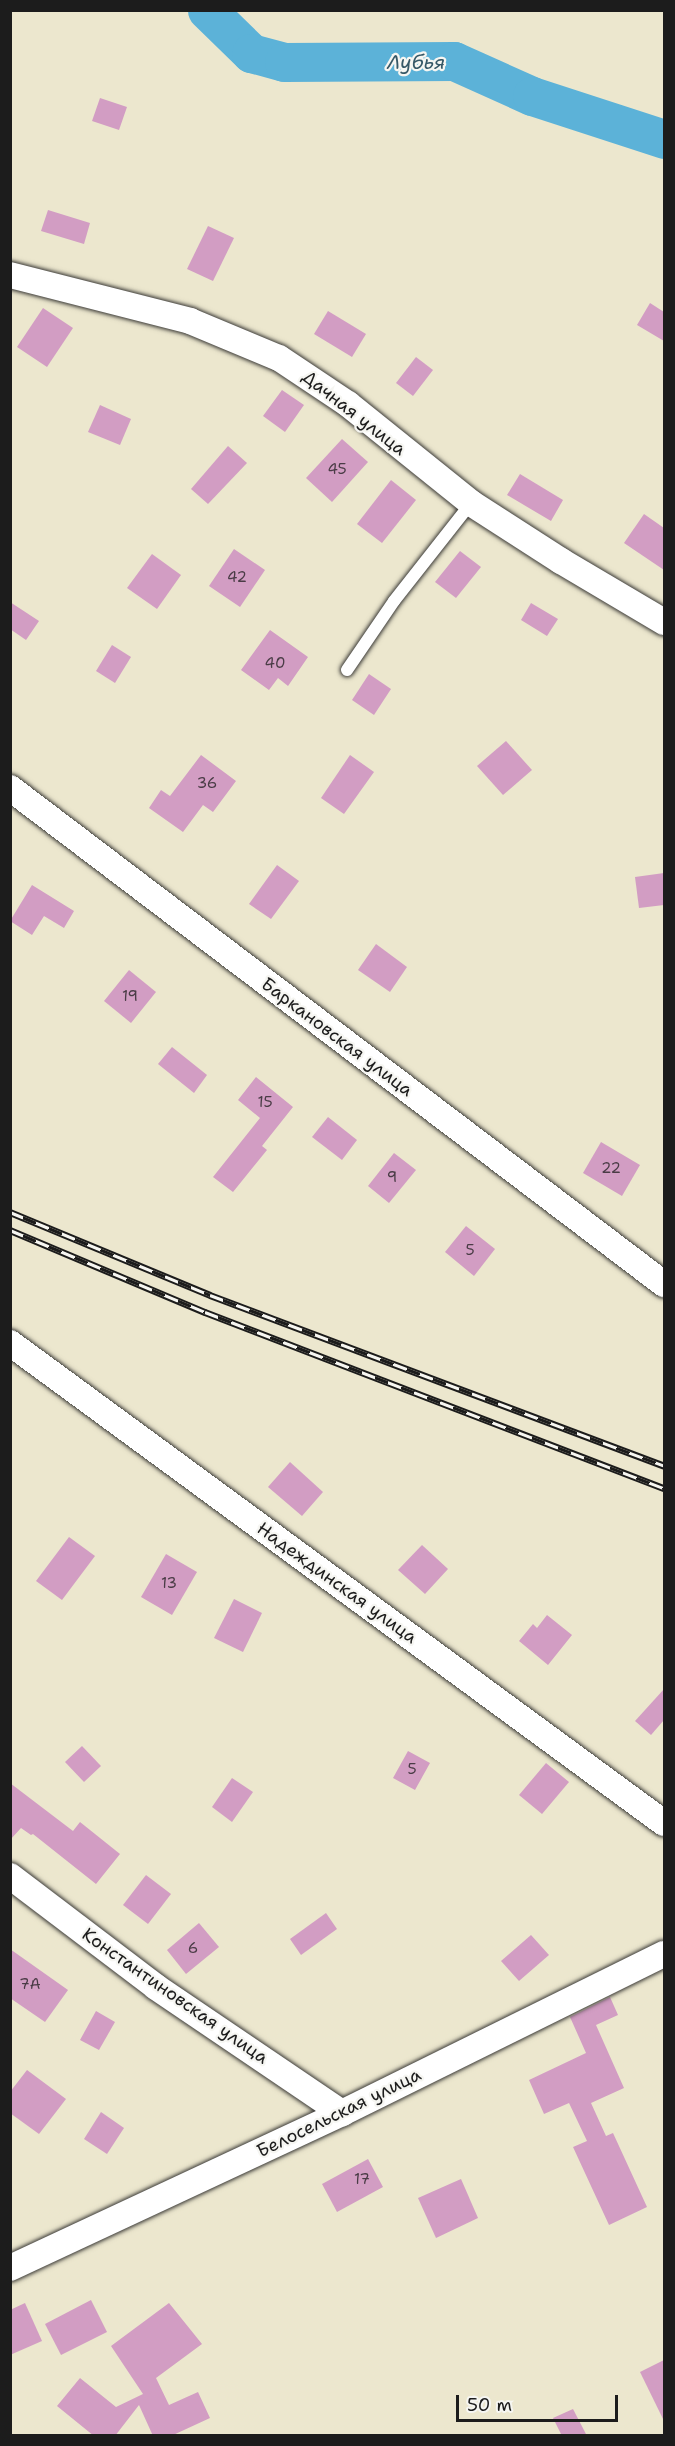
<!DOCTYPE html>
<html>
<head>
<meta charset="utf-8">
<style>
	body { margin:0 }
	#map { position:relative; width:675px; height:2446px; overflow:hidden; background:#ece7ce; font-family:"Shantell Sans",sans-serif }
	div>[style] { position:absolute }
	.river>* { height:39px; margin:-19.5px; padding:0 19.5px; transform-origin:19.5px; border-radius:19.5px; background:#5cb2d8 }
	.building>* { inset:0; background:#d29dc3 }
	.roads { filter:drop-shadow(0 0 2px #3b3a37) drop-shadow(0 0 2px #3b3a37) }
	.service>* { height:12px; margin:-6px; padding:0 6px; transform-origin:6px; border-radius:6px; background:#fff }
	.minor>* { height:26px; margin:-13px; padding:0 13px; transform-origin:13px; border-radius:13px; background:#fff }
	.rail>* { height:7px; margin-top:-3.5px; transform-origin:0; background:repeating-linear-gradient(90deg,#f6f6f2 0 14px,#1c1c1c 0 28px); box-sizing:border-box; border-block:2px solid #1c1c1c }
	span { translate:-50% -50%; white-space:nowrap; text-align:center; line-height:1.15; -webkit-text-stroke:4.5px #f6f6f2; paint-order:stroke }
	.number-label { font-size:15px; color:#4a3c46 }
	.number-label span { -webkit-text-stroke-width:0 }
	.street-label { font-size:18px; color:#1c1c1c }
	.water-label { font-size:20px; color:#365867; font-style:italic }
	.frame { position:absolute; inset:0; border:12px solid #1c1c1c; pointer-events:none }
	.scale { position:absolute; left:456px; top:2395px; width:162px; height:27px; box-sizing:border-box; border:3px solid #1c1c1c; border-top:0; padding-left:8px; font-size:18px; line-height:21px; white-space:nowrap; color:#1c1c1c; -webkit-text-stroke:4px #f6f6f2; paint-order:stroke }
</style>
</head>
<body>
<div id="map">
	<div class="river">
		<div style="left:207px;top:10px;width:62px;rotate:44.3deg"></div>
		<div style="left:251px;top:53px;width:34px;rotate:15deg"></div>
		<div style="left:284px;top:62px;width:170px;rotate:-0.3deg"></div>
		<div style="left:454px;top:61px;width:85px;rotate:24.2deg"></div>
		<div style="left:532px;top:96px;width:139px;rotate:18deg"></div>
	</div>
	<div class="building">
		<div style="clip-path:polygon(100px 98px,127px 107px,119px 130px,92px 121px)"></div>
		<div style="clip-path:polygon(48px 210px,90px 223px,84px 244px,41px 231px)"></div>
		<div style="clip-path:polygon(208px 226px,234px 238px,213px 281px,187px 269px)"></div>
		<div style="clip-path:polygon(650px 303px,664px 312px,664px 341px,637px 325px)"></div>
		<div style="clip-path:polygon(43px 308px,73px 328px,47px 367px,17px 347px)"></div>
		<div style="clip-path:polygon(328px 311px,366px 334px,352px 357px,314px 334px)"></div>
		<div style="clip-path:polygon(416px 357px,433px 370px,413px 396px,396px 383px)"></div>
		<div style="clip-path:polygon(282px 390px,304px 405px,285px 432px,263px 416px)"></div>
		<div style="clip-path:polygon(100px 405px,131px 419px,120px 445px,88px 432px)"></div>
		<div style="clip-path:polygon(342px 439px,368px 462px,332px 502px,306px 478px)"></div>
		<div style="clip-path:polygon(228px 446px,247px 463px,208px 504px,191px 489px)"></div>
		<div style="clip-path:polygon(520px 474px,563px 500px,551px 521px,507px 495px)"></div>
		<div style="clip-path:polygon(391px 480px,416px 500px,382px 543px,357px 524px)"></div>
		<div style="clip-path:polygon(644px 514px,664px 528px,664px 570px,624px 543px)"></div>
		<div style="clip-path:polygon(234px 549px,265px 570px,240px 607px,209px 586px)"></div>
		<div style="clip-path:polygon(460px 551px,481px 567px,456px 598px,435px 582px)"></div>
		<div style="clip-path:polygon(152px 554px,181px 575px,157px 609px,127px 588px)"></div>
		<div style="clip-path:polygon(10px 602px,39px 621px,26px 640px,10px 629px)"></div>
		<div style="clip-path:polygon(531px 603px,558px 619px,547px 636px,521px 620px)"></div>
		<div style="clip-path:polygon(270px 630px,308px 657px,288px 686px,278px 678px,269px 690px,241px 670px)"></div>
		<div style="clip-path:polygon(112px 645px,131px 657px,115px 683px,96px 671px)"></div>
		<div style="clip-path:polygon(369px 674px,391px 689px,374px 715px,352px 700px)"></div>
		<div style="clip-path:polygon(506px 741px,532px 770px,503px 795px,477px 766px)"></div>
		<div style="clip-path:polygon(201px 755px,236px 781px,213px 812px,203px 805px,183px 832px,149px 808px,161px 790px,170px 796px)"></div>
		<div style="clip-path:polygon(350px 755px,374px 772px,344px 814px,321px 798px)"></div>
		<div style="clip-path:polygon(277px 865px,299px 881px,271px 919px,249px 904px)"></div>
		<div style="clip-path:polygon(664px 873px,664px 905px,639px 908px,635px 877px)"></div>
		<div style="clip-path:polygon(32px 885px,74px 911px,64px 928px,44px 916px,32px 935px,10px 921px)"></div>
		<div style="clip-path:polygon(376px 944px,407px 967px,390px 992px,358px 970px)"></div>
		<div style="clip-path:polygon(129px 970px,156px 992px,131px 1023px,104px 1001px)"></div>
		<div style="clip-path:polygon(172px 1047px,207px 1075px,194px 1093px,158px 1064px)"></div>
		<div style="clip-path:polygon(256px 1077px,293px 1107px,262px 1146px,267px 1150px,233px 1192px,213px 1177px,260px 1118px,238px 1100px)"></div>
		<div style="clip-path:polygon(328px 1117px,357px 1140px,342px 1160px,312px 1137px)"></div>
		<div style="clip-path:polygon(601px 1142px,640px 1165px,622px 1196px,583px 1173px)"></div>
		<div style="clip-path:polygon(394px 1153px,416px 1170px,389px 1203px,368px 1186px)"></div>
		<div style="clip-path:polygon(466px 1226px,495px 1249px,474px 1276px,445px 1252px)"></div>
		<div style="clip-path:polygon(290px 1462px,323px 1492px,302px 1516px,268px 1487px)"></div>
		<div style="clip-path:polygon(69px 1537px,95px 1556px,62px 1600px,36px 1581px)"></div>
		<div style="clip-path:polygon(422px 1545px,448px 1569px,425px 1594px,398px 1570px)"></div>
		<div style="clip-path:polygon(166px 1554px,197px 1572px,172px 1615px,141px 1597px)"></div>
		<div style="clip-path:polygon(234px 1599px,262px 1613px,243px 1652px,214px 1638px)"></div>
		<div style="clip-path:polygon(547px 1615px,572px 1635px,548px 1665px,519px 1641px,533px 1624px,537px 1628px)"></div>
		<div style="clip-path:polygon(664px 1689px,664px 1720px,651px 1735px,635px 1721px)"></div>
		<div style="clip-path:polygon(82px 1746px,101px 1766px,84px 1782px,65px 1762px)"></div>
		<div style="clip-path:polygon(408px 1751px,430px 1763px,415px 1790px,393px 1778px)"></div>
		<div style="clip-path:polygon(546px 1763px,569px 1782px,542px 1814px,519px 1795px)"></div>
		<div style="clip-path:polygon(232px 1778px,253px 1792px,232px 1822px,212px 1807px)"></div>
		<div style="clip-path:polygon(10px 1783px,73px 1831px,80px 1822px,120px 1854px,96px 1884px,33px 1834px,31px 1835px,21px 1828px,10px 1840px)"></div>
		<div style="clip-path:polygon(146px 1875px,171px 1894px,148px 1924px,123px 1905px)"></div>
		<div style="clip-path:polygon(326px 1913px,337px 1929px,301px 1955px,290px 1939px)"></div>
		<div style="clip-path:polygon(199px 1923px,219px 1947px,186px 1974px,167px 1950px)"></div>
		<div style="clip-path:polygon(531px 1935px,549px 1955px,519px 1981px,501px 1961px)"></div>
		<div style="clip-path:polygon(10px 1949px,68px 1990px,45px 2022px,10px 1998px)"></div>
		<div style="clip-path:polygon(610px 1997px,618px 2015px,596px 2025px,624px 2088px,591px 2103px,606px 2136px,613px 2133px,647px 2207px,609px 2225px,573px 2147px,587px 2141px,569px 2103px,544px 2114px,529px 2080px,586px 2053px,570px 2017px)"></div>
		<div style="clip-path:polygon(96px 2011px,115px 2022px,99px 2050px,80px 2040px)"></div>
		<div style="clip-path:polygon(27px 2070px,66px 2099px,39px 2134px,10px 2113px,10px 2092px)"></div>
		<div style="clip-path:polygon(101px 2112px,124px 2128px,107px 2154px,84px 2139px)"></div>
		<div style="clip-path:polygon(368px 2159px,383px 2187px,337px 2212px,322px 2184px)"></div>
		<div style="clip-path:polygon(461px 2179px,478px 2218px,436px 2238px,418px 2198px)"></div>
		<div style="clip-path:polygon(91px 2300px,107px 2332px,61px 2355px,45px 2324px)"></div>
		<div style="clip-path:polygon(25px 2303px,42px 2341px,10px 2355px,10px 2310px)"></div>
		<div style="clip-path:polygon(169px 2303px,202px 2344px,156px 2378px,169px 2405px,198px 2392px,210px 2418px,171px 2436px,153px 2436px,139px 2405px,115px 2436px,94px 2436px,57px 2406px,80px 2378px,116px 2407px,143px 2394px,111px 2346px)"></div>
		<div style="clip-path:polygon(664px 2360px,664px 2421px,640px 2372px)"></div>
		<div style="clip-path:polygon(573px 2409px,587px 2436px,562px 2436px,553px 2418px)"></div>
	</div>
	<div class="roads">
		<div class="service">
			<div style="left:347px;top:670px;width:83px;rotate:-55.7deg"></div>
			<div style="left:394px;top:601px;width:125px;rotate:-51.8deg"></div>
		</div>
		<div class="minor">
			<div style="left:10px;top:275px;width:186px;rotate:14.3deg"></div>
			<div style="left:190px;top:321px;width:96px;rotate:22.6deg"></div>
			<div style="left:279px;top:358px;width:83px;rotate:33.7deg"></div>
			<div style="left:348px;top:404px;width:158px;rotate:38.8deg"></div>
			<div style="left:471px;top:503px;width:107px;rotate:32.8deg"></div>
			<div style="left:561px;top:561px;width:120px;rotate:30.6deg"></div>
			<div style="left:10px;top:788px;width:821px;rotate:37.18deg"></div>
			<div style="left:10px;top:1343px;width:811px;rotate:36.28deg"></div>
			<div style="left:10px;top:1876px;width:183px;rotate:37.2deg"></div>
			<div style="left:156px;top:1987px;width:225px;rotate:34.1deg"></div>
			<div style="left:10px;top:2268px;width:366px;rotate:-25deg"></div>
			<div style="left:342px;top:2113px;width:359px;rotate:-26.3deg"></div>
		</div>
	</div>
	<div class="rail">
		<div style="left:10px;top:1212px;width:217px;rotate:22.5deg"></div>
		<div style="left:210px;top:1295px;width:485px;rotate:20.6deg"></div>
		<div style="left:10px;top:1230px;width:212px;rotate:22.8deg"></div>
		<div style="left:205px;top:1312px;width:492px;rotate:21deg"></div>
	</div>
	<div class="number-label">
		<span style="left:337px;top:470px">45</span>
		<span style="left:237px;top:578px">42</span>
		<span style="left:275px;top:664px">40</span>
		<span style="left:207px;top:784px">36</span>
		<span style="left:130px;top:997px">19</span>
		<span style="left:265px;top:1103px">15</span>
		<span style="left:611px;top:1169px">22</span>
		<span style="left:392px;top:1178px">9</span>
		<span style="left:470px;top:1251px">5</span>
		<span style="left:169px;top:1584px">13</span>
		<span style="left:412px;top:1770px">5</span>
		<span style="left:193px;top:1949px">6</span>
		<span style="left:30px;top:1985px">7А</span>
		<span style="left:362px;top:2180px">17</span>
	</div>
	<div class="street-label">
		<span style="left:354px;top:413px;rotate:38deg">Дачная улица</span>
		<span style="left:337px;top:1037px;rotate:37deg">Баркановская улица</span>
		<span style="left:337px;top:1583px;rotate:36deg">Надеждинская улица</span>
		<span style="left:175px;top:1996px;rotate:35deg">Константиновская улица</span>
		<span style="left:339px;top:2113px;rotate:-26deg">Белосельская улица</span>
	</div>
	<div class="water-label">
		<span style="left:416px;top:62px">Лубья</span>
	</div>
	<div class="frame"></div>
	<div class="scale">50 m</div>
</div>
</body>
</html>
